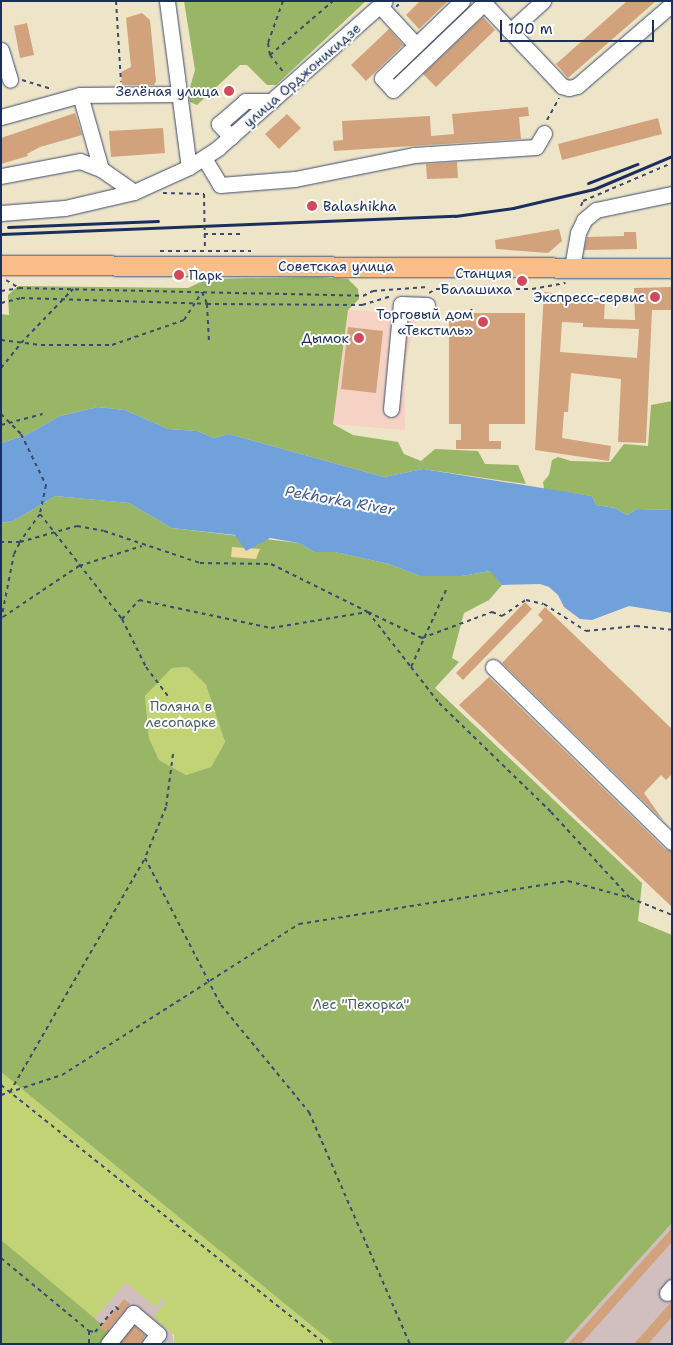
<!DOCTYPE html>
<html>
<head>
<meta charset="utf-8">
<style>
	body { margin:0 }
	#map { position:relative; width:673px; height:1345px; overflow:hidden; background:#eee5c9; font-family:"Shantell Sans",sans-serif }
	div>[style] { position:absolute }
	.built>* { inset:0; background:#f6d2c5 }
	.industrial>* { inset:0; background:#d1bfbf }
	.green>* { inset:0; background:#c2d375 }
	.forest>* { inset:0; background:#99b566 }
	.sand>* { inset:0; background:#eeda9e }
	.water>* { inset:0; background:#70a1da }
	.building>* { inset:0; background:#d2a27d }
	.path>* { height:2px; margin-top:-1px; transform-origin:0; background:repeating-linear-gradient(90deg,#3b4a6e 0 4px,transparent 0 8px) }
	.roads { filter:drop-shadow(0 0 1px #3b4a6e) drop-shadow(0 0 1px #3b4a6e) }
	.minor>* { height:15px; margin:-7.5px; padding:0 7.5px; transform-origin:7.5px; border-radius:7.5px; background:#fff }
	.major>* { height:19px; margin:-9.5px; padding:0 9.5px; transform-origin:9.5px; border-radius:9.5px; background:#f8bd89 }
	.rail>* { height:3px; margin:-1.5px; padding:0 1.5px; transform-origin:1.5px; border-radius:1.5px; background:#1b2f5e }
	.path-bridge>* { height:2px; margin-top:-1px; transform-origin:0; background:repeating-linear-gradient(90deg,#3b4a6e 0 4px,transparent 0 8px) }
	.dots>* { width:14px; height:14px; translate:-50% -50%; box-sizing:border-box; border:2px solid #fff; border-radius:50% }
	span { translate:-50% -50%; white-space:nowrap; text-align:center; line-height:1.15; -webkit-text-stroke:4px #fff; paint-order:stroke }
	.street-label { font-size:14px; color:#1b2f5e }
	.poi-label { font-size:14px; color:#1b2f5e }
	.right { translate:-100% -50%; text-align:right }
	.left { translate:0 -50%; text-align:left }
	.park-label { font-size:14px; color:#4d6065 }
	.water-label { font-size:15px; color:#3d5d90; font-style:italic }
	.frame { position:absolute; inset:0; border:2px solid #1b2f5e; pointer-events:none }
	.scale { position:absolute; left:500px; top:20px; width:154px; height:22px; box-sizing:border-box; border:2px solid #1b2f5e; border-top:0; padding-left:6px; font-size:15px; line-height:18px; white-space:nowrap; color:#1b2f5e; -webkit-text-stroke:4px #fff; paint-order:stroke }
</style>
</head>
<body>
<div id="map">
	<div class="built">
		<div style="clip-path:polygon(348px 310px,417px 314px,405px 366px,405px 430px,333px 424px)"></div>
	</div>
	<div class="industrial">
		<div style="clip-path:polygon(672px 1223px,672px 1344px,563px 1344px)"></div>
		<div style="clip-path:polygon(126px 1277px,167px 1300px,174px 1344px,125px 1344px,93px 1317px)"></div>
	</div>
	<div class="green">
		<div style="clip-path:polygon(188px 667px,206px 685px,225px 742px,211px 767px,186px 775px,159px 760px,149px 738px,145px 696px,172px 668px)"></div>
		<div style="clip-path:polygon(1px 1072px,334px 1344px,174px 1344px,174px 1335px,153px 1317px,167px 1300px,163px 1298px,155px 1307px,126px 1282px,90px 1324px,1px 1250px)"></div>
	</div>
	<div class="forest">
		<div style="clip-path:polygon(184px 1px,366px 1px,276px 85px,267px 85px,247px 65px,240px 65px,197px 105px,190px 102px,188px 94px,195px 70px)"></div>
		<div style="clip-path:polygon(318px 277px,348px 279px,358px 289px,359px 299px,348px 310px,333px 424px,353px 435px,398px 442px,404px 454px,421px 461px,435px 449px,478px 451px,485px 464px,518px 465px,526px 484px,423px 469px,384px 477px,229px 434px,214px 438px,197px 431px,168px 429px,125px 410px,98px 407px,60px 416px,26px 435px,1px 443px,1px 314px,9px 315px,8px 295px,18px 286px,188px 288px,207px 279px)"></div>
		<div style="clip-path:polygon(672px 401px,672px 510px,637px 509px,627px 515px,615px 508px,596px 505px,592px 496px,544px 489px,543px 482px,549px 475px,552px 460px,558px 457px,571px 461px,610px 462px,624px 444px,648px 446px,651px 405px)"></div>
		<div style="clip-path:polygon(evenodd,55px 496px,129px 503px,172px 528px,299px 543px,314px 552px,335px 552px,389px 564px,420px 576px,462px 576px,491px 571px,502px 585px,489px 600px,464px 613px,452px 658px,459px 662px,435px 688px,642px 883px,638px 921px,672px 935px,672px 1223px,563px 1344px,334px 1344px,1px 1072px,1px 523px,13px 521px,55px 496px,188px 667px,206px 685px,225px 742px,211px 767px,186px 775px,159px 760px,149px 738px,145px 696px,172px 668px,188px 667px)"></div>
		<div style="clip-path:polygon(1px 1240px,93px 1317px,125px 1344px,1px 1344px)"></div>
	</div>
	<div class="sand">
		<div style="clip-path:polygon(232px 547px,260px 549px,256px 559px,231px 557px)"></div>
	</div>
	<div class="water">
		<div style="clip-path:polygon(98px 407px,125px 410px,168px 429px,197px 431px,214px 438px,229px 434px,384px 477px,423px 469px,592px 496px,596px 505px,615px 508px,627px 515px,637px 509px,672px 510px,672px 613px,629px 606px,592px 620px,580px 619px,564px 607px,558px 595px,549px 587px,540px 584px,502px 585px,490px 571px,462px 576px,420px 576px,389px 564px,335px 552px,314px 552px,299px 543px,270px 538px,246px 551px,235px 535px,172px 528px,129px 503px,55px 496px,13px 521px,1px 523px,1px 443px,26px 435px,60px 416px)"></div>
	</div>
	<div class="building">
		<div style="clip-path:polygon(420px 1px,448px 1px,419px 29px,406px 15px)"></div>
		<div style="clip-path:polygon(627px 1px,656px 1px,568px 78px,556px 64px)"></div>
		<div style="clip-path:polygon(142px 13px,150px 20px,156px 81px,154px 85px,122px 85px,121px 72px,131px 67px,126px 18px)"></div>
		<div style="clip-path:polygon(483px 17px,495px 30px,436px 87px,423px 74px)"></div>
		<div style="clip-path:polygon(27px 23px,34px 55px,20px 58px,14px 26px)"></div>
		<div style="clip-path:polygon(389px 29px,403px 45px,366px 81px,351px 65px)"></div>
		<div style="clip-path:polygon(528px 107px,529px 116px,519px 117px,521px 139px,334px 151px,333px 141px,343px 140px,342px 121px,430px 116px,431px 136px,454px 134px,452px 114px)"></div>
		<div style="clip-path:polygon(75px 113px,82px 135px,40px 147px,27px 154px,28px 156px,1px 164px,1px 138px)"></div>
		<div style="clip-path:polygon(287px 114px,301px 128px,279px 149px,265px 134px)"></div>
		<div style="clip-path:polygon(658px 118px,662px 134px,562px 160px,558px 144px)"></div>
		<div style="clip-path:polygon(163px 128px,165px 153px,111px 157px,109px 131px)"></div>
		<div style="clip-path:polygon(457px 162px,458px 178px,427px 179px,426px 164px)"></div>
		<div style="clip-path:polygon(559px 229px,562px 241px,548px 253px,496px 249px,495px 240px)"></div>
		<div style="clip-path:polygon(624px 232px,636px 232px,637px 249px,584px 250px,587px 237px,624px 236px)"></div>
		<div style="clip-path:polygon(evenodd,672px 287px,672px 310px,652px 310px,646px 443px,618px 442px,621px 379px,571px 373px,568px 412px,564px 412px,562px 438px,611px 446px,609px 461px,535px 450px,544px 292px,605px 299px,604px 319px,635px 320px,634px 288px,672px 287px,562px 322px,583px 323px,583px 327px,639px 329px,637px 358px,560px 352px,562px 322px)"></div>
		<div style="clip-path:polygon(449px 313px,525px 313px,525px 424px,489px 424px,489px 441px,501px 441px,501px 449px,456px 449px,456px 440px,461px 440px,461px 424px,449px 424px)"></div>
		<div style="clip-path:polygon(348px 327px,383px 331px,376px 393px,341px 389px)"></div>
		<div style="clip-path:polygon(525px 602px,532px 609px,463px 680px,456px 673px)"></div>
		<div style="clip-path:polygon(545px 607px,672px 729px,672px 774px,666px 780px,661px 775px,644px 793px,663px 820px,502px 663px,543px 620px,538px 615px)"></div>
		<div style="clip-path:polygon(489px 677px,665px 849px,672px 851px,672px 907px,459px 705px)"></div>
		<div style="clip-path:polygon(672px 1228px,672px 1242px,581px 1344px,568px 1344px)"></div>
		<div style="clip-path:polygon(124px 1299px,130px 1304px,106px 1332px,100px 1328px)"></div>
		<div style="clip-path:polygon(672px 1301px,672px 1317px,648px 1344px,634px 1344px)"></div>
		<div style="clip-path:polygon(134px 1326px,145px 1335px,141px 1344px,120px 1344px)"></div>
	</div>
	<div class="path">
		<div style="left:116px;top:1px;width:81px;rotate:86.5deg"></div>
		<div style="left:283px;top:1px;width:45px;rotate:109.7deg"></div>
		<div style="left:268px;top:43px;width:12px;rotate:81deg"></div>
		<div style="left:270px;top:55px;width:23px;rotate:52deg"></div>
		<div style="left:396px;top:7px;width:8px;rotate:-45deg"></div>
		<div style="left:270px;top:55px;width:83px;rotate:-40.6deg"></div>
		<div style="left:22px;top:80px;width:30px;rotate:17deg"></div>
		<div style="left:547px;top:120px;width:25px;rotate:-61deg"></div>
		<div style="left:163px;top:193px;width:41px;rotate:1.4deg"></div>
		<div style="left:581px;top:206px;width:5px;rotate:-68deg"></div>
		<div style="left:583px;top:201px;width:97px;rotate:-23.1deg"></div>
		<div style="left:204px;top:234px;width:39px"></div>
		<div style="left:160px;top:251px;width:91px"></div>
		<div style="left:6px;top:280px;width:15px;rotate:32deg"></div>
		<div style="left:1px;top:291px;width:18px;rotate:-9deg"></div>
		<div style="left:19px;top:288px;width:344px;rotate:1.3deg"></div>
		<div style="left:363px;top:296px;width:11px;rotate:-27deg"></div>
		<div style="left:373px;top:291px;width:54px;rotate:-4.2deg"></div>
		<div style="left:202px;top:292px;width:13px;rotate:67deg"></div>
		<div style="left:207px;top:304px;width:37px;rotate:87deg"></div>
		<div style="left:429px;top:293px;width:8px;rotate:-30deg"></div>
		<div style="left:436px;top:289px;width:96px"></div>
		<div style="left:532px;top:289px;width:34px;rotate:-10deg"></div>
		<div style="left:1px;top:303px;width:21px;rotate:-14deg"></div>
		<div style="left:21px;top:298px;width:186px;rotate:1.8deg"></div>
		<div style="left:207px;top:304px;width:155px;rotate:0.4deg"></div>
		<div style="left:362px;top:305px;width:31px;rotate:-17deg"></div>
		<div style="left:471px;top:313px;width:8px;rotate:-83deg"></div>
		<div style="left:1px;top:340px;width:40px;rotate:7.1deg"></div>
		<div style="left:41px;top:345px;width:71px"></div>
		<div style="left:112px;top:345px;width:76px;rotate:-19.1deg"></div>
		<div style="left:184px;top:320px;width:33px;rotate:-57deg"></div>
		<div style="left:1px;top:368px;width:32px;rotate:-51deg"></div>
		<div style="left:21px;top:343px;width:75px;rotate:-46.1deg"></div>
		<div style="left:1px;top:414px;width:28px;rotate:45deg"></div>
		<div style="left:21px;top:434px;width:57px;rotate:63.9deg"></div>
		<div style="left:46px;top:485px;width:30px;rotate:102deg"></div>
		<div style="left:40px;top:514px;width:34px;rotate:126deg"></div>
		<div style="left:20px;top:542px;width:19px;rotate:180deg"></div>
		<div style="left:1px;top:425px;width:43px;rotate:-14.7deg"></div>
		<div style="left:40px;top:514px;width:133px;rotate:52deg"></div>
		<div style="left:122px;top:619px;width:54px;rotate:63.4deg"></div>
		<div style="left:146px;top:667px;width:39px;rotate:53deg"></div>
		<div style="left:446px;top:590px;width:85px;rotate:114.4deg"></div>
		<div style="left:411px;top:667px;width:46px;rotate:52.1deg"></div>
		<div style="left:439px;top:703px;width:156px;rotate:44.2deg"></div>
		<div style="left:551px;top:812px;width:117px;rotate:47.4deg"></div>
		<div style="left:3px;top:617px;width:92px;rotate:-33.9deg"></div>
		<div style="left:79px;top:566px;width:66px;rotate:-17.6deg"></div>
		<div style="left:122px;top:619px;width:25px;rotate:-48deg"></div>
		<div style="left:139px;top:600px;width:135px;rotate:12deg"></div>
		<div style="left:271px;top:628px;width:98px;rotate:-9.4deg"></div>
		<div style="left:368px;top:612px;width:60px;rotate:25.7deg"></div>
		<div style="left:422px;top:638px;width:75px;rotate:-20.4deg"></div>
		<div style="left:492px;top:612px;width:11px;rotate:22deg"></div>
		<div style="left:502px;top:616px;width:29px;rotate:-34deg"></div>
		<div style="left:526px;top:600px;width:18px;rotate:13deg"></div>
		<div style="left:544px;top:604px;width:50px;rotate:32.7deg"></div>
		<div style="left:586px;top:631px;width:50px;rotate:-5.7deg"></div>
		<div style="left:636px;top:626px;width:36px;rotate:6deg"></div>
		<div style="left:1px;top:620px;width:67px;rotate:-78.9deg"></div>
		<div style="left:14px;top:554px;width:13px;rotate:-63deg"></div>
		<div style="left:20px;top:542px;width:59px;rotate:-15.7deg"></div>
		<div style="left:77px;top:526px;width:27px;rotate:10deg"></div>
		<div style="left:104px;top:531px;width:101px;rotate:18.4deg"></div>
		<div style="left:200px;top:563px;width:71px;rotate:0.8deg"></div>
		<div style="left:271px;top:564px;width:108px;rotate:26.3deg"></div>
		<div style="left:368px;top:612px;width:70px;rotate:52deg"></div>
		<div style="left:173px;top:754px;width:53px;rotate:97.5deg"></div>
		<div style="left:166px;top:807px;width:55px;rotate:112.4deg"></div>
		<div style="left:145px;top:858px;width:165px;rotate:62.7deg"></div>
		<div style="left:221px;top:1005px;width:139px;rotate:50.6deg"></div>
		<div style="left:309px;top:1112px;width:253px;rotate:66.5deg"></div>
		<div style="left:1px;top:1085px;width:415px;rotate:38.6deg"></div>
		<div style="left:10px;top:1092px;width:270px;rotate:-60deg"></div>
		<div style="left:1px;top:1095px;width:64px;rotate:-18.2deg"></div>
		<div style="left:62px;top:1075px;width:281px;rotate:-32.5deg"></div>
		<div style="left:299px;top:924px;width:272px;rotate:-9.1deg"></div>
		<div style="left:568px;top:881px;width:64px;rotate:15.3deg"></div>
		<div style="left:630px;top:898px;width:45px;rotate:22deg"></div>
		<div style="left:1px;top:1258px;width:114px;rotate:39.7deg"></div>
		<div style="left:89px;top:1331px;width:13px;rotate:90deg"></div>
		<div style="left:89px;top:1331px;width:6px;rotate:9deg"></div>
		<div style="left:95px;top:1332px;width:33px;rotate:-50deg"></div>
		<div style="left:116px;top:1307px;width:4px;rotate:45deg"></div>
	</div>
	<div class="roads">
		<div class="minor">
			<div style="left:167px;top:1px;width:167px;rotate:82.5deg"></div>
			<div style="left:462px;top:1px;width:111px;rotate:136.1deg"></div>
			<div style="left:382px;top:78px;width:16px;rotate:47deg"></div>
			<div style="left:393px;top:90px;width:129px;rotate:-43.7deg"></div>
			<div style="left:482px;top:1px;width:117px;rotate:46.7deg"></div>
			<div style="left:562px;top:86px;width:7px;rotate:16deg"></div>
			<div style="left:569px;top:88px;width:8px;rotate:-14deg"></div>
			<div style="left:577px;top:86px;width:125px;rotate:-40.8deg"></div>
			<div style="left:380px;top:6px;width:53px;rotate:47.3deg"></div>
			<div style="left:510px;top:31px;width:45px;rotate:-42.3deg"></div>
			<div style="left:1px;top:50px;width:31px;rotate:73deg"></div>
			<div style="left:80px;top:95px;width:99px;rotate:-0.6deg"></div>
			<div style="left:1px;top:117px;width:82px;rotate:-15.6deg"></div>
			<div style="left:80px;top:95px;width:77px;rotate:74.2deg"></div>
			<div style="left:231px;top:137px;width:18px;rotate:-133deg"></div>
			<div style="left:219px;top:124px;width:35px;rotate:-41deg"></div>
			<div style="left:245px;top:101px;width:27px"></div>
			<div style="left:204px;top:158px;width:31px;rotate:59deg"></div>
			<div style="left:220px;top:185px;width:75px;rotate:-4.6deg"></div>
			<div style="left:295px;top:179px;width:121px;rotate:-11.4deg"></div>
			<div style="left:414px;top:155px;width:122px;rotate:-3.8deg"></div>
			<div style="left:536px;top:147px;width:16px;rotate:-60deg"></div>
			<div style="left:1px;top:176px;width:80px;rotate:-10.8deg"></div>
			<div style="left:80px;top:161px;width:22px;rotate:21deg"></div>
			<div style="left:101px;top:169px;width:40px;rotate:34.9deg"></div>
			<div style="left:1px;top:213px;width:64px;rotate:-4.5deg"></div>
			<div style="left:65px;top:208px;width:71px;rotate:-13.1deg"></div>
			<div style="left:134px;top:192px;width:60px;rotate:-24.4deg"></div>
			<div style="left:189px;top:167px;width:35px;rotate:-33deg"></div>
			<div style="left:218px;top:148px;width:222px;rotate:-41.4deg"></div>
			<div style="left:572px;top:267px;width:35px;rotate:-80deg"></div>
			<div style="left:578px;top:233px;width:14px;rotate:-65deg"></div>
			<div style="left:584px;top:220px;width:16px;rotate:-40deg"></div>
			<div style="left:596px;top:210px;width:78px;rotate:-11.9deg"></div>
			<div style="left:391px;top:409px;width:105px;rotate:-84.6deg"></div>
			<div style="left:401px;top:304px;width:26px;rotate:2deg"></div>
			<div style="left:493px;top:667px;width:250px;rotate:44.4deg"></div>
			<div style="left:667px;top:1293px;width:8px;rotate:-50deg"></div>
			<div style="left:108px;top:1344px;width:40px;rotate:-51deg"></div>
			<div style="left:133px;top:1313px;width:33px;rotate:40deg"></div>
			<div style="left:158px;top:1334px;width:13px;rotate:129deg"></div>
		</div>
		<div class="major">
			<div style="left:1px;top:265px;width:671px;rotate:0.26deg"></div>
		</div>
	</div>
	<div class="rail">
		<div style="left:588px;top:183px;width:53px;rotate:-21.2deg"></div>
		<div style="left:8px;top:227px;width:150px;rotate:-2.3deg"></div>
		<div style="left:1px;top:234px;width:454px;rotate:-2.3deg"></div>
		<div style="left:455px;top:216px;width:59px;rotate:-7.9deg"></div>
		<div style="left:513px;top:208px;width:83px;rotate:-13.2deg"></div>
		<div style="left:594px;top:189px;width:85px;rotate:-22.9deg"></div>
	</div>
	<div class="path-bridge">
		<div style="left:204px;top:194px;width:55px;rotate:89deg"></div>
	</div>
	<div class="dots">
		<div style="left:229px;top:91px;background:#d1495b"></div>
		<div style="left:312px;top:206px;background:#d1495b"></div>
		<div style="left:179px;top:275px;background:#d1495b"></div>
		<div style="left:522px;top:281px;background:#d1495b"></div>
		<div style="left:655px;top:297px;background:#d1495b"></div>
		<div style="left:483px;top:322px;background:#d1495b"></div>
		<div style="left:359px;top:338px;background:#d1495b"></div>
	</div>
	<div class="street-label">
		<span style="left:302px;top:75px;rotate:-41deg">улица Орджоникидзе</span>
		<span style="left:336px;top:266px">Советская улица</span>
	</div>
	<div class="poi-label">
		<span class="right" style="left:219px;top:91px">Зелёная улица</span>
		<span class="left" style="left:323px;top:206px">Balashikha</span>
		<span class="right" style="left:512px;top:281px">Станция<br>Балашиха</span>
		<span class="left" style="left:189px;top:275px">Парк</span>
		<span class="right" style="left:645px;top:297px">Экспресс-сервис</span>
		<span class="right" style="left:473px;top:322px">Торговый дом<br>«Текстиль»</span>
		<span class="right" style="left:349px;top:338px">Дымок</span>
	</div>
	<div class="park-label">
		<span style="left:181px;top:714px">Поляна в<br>лесопарке</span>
		<span style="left:361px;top:1004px">Лес "Пехорка"</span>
	</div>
	<div class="water-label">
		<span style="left:340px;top:501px;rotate:10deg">Pekhorka River</span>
	</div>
	<div class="frame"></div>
	<div class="scale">100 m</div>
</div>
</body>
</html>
